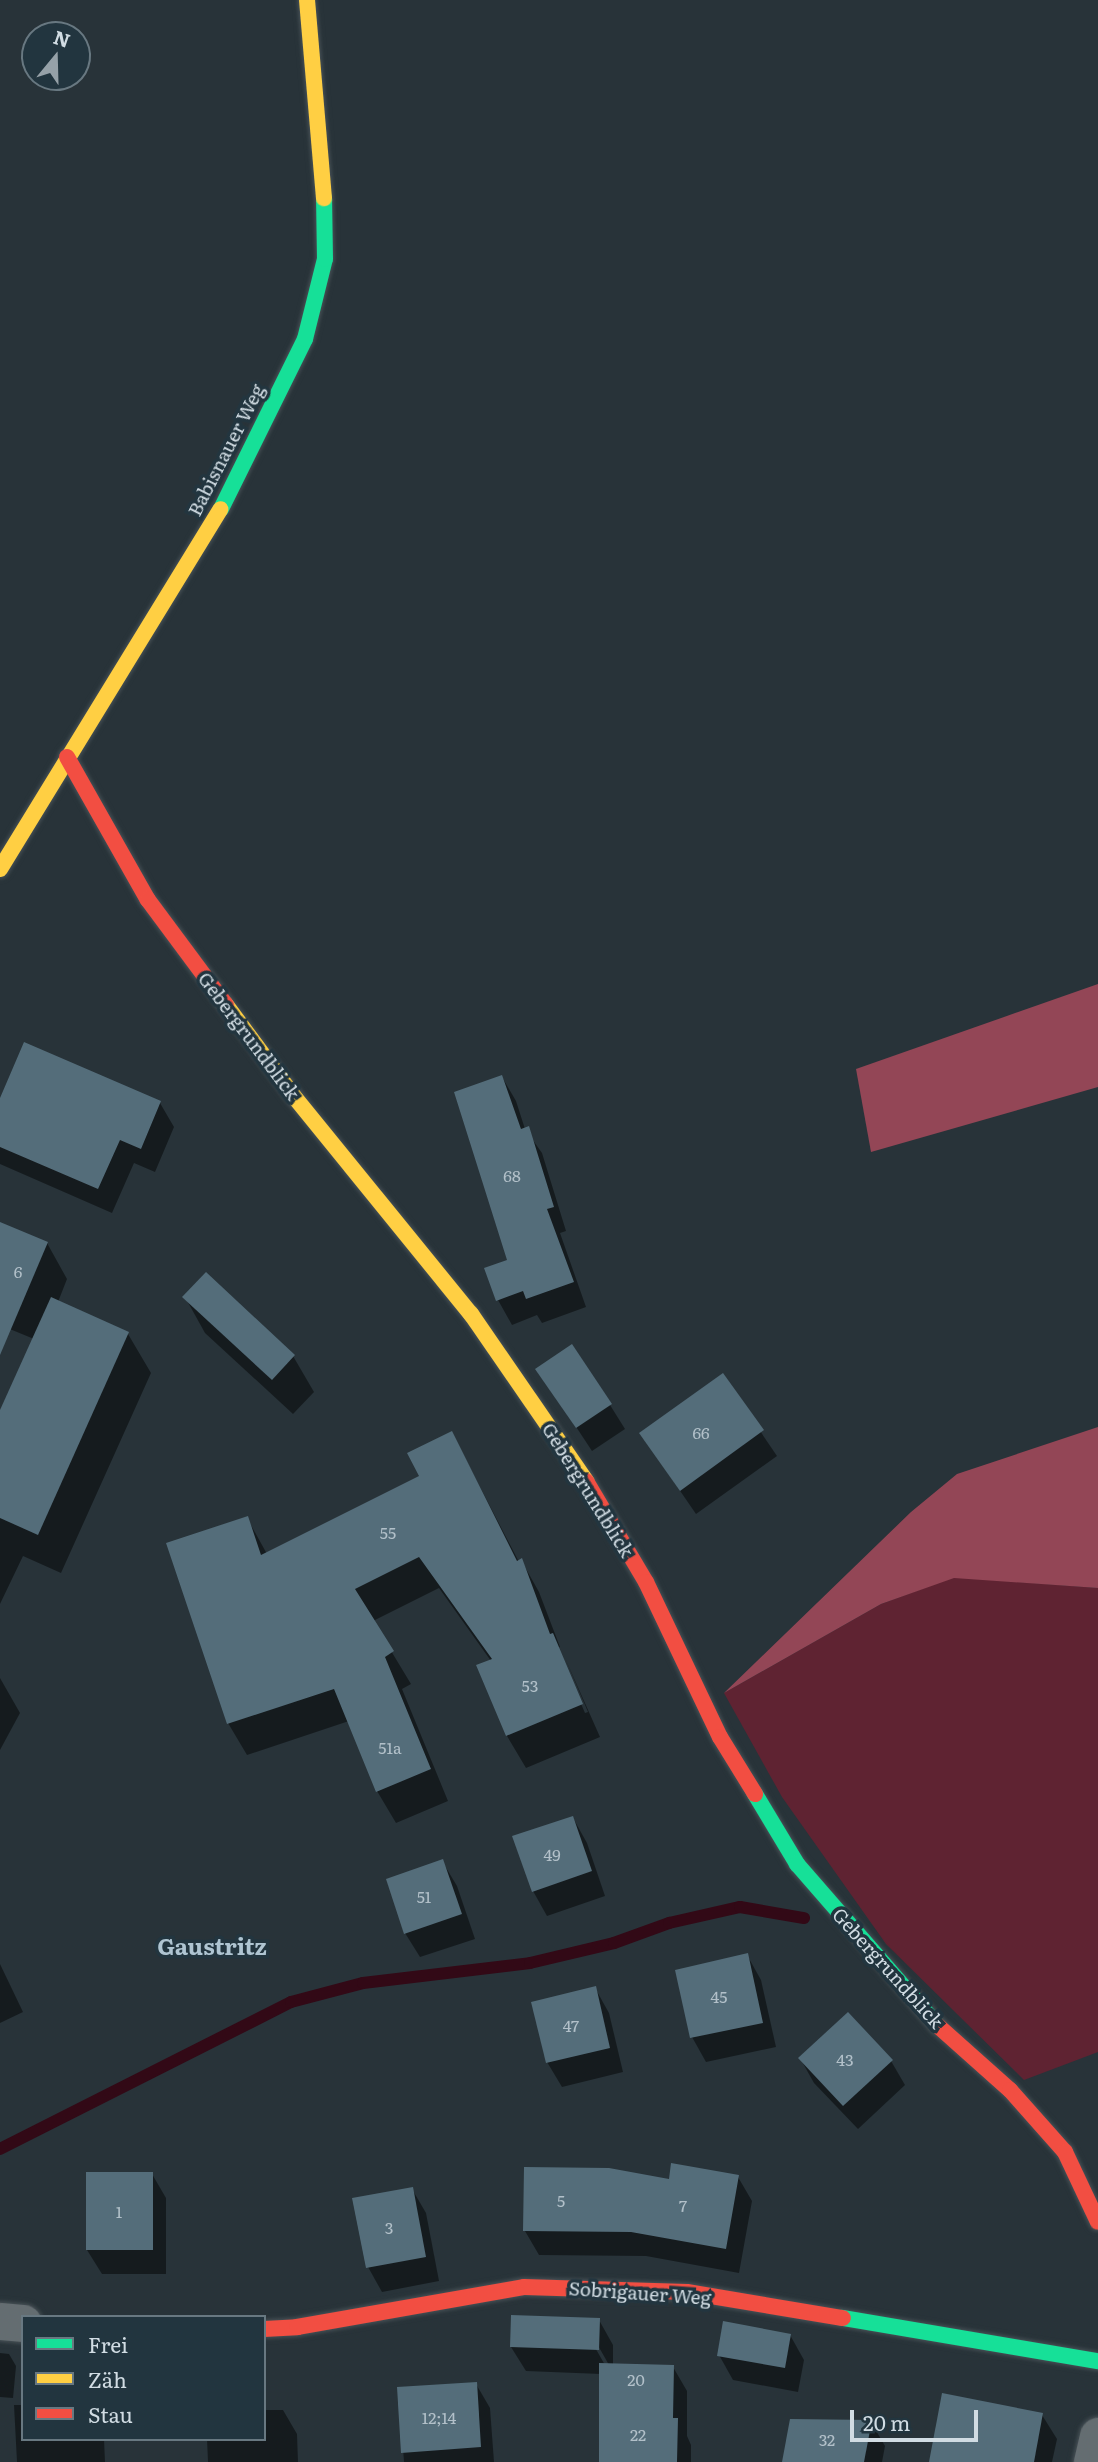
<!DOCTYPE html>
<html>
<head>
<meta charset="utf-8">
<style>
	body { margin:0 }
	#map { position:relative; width:1098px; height:2462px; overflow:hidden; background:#283339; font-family:Literata,serif }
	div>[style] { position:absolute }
	.green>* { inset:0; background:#5f2332 }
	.forest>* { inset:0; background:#934656 }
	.shadow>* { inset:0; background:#0007 }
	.stream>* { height:12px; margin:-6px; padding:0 6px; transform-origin:6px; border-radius:6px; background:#320916 }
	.building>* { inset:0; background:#546d7a }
	.roads { filter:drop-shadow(0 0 2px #475156) drop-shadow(0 0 2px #475156) }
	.street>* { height:37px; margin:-18.5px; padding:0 18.5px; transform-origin:18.5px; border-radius:18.5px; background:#646d71 }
	.fast>* { height:16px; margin:-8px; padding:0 8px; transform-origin:8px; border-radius:8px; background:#16e098 }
	.slow>* { height:16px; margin:-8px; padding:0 8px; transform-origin:8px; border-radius:8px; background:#ffcf43 }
	.jam>* { height:16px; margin:-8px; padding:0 8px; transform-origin:8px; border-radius:8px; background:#f24e42 }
	span { translate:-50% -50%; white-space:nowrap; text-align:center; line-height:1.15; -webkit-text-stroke:7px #22353f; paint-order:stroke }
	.number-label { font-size:16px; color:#b2c0c9 }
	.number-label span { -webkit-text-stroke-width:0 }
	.street-label { font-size:19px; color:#d1dce3 }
	.quarter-label { font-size:23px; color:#afc5d2; font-weight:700 }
	.legend { position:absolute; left:21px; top:2315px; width:245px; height:126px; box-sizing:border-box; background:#22353f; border:2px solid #687881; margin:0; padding:9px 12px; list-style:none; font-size:21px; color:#d1dce3 }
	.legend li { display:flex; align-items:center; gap:14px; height:35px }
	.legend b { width:35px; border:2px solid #687881 }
	.north { position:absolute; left:21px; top:21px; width:70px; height:70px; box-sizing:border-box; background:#22353f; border:2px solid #687881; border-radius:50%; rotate:19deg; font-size:19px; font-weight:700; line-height:28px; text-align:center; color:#d1dce3 }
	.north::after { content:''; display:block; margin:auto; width:24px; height:32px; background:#96a1a8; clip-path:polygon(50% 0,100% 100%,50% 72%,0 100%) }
	.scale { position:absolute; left:850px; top:2410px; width:128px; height:32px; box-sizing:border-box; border:4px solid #d1dce3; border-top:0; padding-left:9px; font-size:21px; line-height:24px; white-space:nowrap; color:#d1dce3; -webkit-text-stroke:5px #22353f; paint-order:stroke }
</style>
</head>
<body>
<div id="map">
	<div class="green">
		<div style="clip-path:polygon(954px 1577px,1098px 1588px,1098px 2052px,1024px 2080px,886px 1944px,782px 1797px,724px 1693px,881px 1604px)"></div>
	</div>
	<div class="forest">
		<div style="clip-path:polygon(1098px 984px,1098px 1087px,871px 1152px,856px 1069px)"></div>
		<div style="clip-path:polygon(1098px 1427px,1098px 1588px,954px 1578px,881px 1604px,724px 1693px,911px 1512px,957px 1474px)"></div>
	</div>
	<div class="shadow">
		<div style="clip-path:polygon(502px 1077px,516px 1101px,525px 1129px,542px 1153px,566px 1231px,560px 1233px,586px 1307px,542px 1323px,537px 1315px,512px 1325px,498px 1300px,509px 1261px)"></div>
		<div style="clip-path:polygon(160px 1103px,174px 1127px,155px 1172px,134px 1163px,112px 1213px,0 1164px,0 1104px)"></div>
		<div style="clip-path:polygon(0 1224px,47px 1243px,67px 1279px,58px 1302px,128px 1334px,151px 1373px,61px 1573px,23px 1556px,0 1604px,0 1415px,34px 1339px,0 1325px)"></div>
		<div style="clip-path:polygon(185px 1297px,293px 1356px,314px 1392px,293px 1414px,205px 1333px)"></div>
		<div style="clip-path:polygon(538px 1369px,610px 1405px,625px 1429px,592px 1451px)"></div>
		<div style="clip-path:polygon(722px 1375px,777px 1456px,696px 1514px,641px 1434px)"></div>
		<div style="clip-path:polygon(452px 1433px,519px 1562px,521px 1560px,539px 1592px,560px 1647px,557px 1648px,585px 1713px,588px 1712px,565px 1658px,600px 1737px,526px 1768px,507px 1736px,479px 1666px,491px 1661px,439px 1588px,373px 1621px,411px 1684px,402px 1689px,448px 1801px,396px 1823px,377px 1791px,349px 1721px,247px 1755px,228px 1723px,247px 1518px,267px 1554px,421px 1476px)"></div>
		<div style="clip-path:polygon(0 1678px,20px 1713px,0 1750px)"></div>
		<div style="clip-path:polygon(573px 1818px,587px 1843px,605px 1896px,547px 1916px,533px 1891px)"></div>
		<div style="clip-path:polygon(442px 1861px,457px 1886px,475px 1939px,420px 1957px,405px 1933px)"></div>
		<div style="clip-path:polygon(747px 1955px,761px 1980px,776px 2047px,706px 2062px,692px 2037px)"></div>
		<div style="clip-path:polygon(0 1964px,23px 2012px,0 2023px)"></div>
		<div style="clip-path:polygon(595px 1988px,609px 2013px,623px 2072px,562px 2087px,547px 2062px)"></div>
		<div style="clip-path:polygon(800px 2058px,891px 2061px,905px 2085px,858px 2129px,814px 2083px)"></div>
		<div style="clip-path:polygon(152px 2174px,166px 2198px,166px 2274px,102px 2274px,87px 2250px)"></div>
		<div style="clip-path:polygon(738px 2177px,752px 2201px,739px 2273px,646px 2256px,539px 2255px,525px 2231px,670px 2181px)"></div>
		<div style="clip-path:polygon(412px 2189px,426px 2213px,439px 2281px,382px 2292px,368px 2267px)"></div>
		<div style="clip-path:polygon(evenodd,599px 2320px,613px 2345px,613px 2365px,673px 2367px,687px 2391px,687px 2436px,691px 2445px,691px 2462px,600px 2462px,601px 2374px,526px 2371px,511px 2347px,599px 2320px,596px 2342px,609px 2365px,605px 2365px,593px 2344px,596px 2342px)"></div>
		<div style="clip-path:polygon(790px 2335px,804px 2360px,798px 2392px,733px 2380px,719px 2355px)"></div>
		<div style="clip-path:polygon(0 2353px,9px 2354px,16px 2366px,13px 2398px,0 2397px)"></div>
		<div style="clip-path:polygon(476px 2384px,490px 2408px,494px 2462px,404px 2462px,399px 2389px)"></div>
		<div style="clip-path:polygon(14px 2405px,23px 2405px,23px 2439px,104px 2439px,105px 2462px,17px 2462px)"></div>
		<div style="clip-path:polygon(264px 2410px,283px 2410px,297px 2434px,298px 2462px,208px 2462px,207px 2439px,264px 2439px)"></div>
		<div style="clip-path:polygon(1042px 2415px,1057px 2439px,1052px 2462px,931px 2462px)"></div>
		<div style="clip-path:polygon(871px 2422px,885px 2446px,882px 2462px,784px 2462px)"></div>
	</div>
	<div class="stream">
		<div style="left:0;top:2149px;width:326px;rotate:-26.8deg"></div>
		<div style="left:291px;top:2002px;width:74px;rotate:-14.8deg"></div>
		<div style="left:363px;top:1983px;width:168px;rotate:-6.8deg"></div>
		<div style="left:530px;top:1963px;width:86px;rotate:-13.4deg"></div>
		<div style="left:614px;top:1943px;width:59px;rotate:-20deg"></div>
		<div style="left:669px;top:1923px;width:73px;rotate:-12.7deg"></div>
		<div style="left:740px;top:1907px;width:65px;rotate:9.8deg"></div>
	</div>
	<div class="building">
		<div style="clip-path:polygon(24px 1042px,161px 1101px,141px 1149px,120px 1140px,98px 1189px,0 1147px,0 1098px)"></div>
		<div style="clip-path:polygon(502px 1075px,521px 1129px,529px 1126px,554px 1207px,547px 1209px,574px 1282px,526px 1299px,523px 1291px,496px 1301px,484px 1268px,507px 1260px,454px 1092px)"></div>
		<div style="clip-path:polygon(0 1222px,48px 1242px,0 1355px)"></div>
		<div style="clip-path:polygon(206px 1272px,295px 1355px,272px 1380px,182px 1297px)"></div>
		<div style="clip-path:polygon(51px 1297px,129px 1332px,38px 1535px,0 1518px,0 1410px)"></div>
		<div style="clip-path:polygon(572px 1344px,612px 1404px,576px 1428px,535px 1369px)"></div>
		<div style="clip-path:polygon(723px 1373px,764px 1430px,680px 1491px,639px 1433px)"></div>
		<div style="clip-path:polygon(452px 1431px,517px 1561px,522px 1558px,550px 1634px,553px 1633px,583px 1704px,506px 1736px,476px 1665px,492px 1659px,419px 1557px,355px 1589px,394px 1651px,385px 1657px,431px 1769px,376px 1792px,334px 1689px,227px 1724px,166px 1543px,248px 1516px,261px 1555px,419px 1476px,407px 1453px)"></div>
		<div style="clip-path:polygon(573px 1816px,592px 1871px,532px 1892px,512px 1836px)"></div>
		<div style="clip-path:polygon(443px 1859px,462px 1914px,404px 1934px,386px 1879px)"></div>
		<div style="clip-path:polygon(748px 1953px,763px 2023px,690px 2038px,675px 1970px)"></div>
		<div style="clip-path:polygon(596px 1986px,610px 2048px,546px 2063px,531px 2002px)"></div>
		<div style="clip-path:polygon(848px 2012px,893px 2060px,843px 2106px,798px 2058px)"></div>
		<div style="clip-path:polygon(671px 2163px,739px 2175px,726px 2249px,631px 2232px,523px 2231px,524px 2167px,609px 2168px,669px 2179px)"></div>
		<div style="clip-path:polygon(86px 2172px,153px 2172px,153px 2250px,86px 2250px)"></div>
		<div style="clip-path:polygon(413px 2187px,426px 2257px,366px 2268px,352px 2198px)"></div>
		<div style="clip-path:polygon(511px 2315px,600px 2318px,599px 2350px,510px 2347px)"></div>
		<div style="clip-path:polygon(723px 2321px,791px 2334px,785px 2368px,717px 2356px)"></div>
		<div style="clip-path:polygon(599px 2363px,674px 2365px,673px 2418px,678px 2418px,677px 2462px,599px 2462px)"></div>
		<div style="clip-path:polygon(477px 2382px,481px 2447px,401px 2453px,397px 2387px)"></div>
		<div style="clip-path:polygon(942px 2393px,1043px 2413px,1034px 2462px,929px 2462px)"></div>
		<div style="clip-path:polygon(790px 2419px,872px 2420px,864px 2462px,782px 2462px)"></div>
	</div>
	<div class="roads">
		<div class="street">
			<div style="left:0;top:2321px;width:23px;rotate:5deg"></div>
			<div style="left:1092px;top:2462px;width:27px;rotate:-77deg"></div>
		</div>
		<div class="fast">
			<div style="left:221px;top:509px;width:190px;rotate:-63.7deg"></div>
			<div style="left:305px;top:339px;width:82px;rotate:-76deg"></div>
			<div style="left:325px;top:259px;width:61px;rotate:-90.9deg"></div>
			<div style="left:755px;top:1794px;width:82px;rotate:59deg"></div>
			<div style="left:797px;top:1864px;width:213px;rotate:49deg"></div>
			<div style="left:843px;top:2318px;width:259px;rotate:9.6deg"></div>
		</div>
		<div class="slow">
			<div style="left:307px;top:0;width:199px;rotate:85.1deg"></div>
			<div style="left:0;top:869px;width:422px;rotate:-58.5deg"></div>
			<div style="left:226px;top:1005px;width:111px;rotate:53.4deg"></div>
			<div style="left:292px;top:1094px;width:284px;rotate:50.9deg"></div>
			<div style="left:471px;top:1314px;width:203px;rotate:55.4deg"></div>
		</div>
		<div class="jam">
			<div style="left:67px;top:757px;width:164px;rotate:60.5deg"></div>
			<div style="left:148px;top:900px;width:131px;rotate:53.4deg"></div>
			<div style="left:586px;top:1481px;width:117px;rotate:59.3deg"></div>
			<div style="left:646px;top:1582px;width:172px;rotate:64.5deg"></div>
			<div style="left:720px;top:1737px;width:67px;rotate:58.4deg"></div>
			<div style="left:937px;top:2025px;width:98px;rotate:41.7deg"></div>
			<div style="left:1010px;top:2090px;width:83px;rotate:48.4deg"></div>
			<div style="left:1065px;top:2152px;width:77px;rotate:64.8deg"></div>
			<div style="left:264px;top:2329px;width:33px;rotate:-3deg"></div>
			<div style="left:297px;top:2327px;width:230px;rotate:-10deg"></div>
			<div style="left:524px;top:2287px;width:163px;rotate:1.8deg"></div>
			<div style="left:687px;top:2292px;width:158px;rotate:9.5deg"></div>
		</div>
	</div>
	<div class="number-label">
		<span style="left:512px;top:1175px">68</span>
		<span style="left:18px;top:1271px">6</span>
		<span style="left:701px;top:1432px">66</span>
		<span style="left:388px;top:1532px">55</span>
		<span style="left:530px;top:1685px">53</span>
		<span style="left:390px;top:1747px">51a</span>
		<span style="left:552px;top:1854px">49</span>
		<span style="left:424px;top:1896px">51</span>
		<span style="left:719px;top:1996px">45</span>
		<span style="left:571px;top:2025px">47</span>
		<span style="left:845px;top:2059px">43</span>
		<span style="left:561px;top:2200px">5</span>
		<span style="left:683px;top:2205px">7</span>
		<span style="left:119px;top:2211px">1</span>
		<span style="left:389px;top:2227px">3</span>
		<span style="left:636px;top:2379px">20</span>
		<span style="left:439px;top:2417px">12;14</span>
		<span style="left:638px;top:2434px">22</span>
		<span style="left:827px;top:2439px">32</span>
	</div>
	<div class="street-label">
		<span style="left:226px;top:450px;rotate:-63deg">Babisnauer Weg</span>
		<span style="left:249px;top:1036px;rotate:53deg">Gebergrundblick</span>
		<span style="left:588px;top:1490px;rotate:58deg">Gebergrundblick</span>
		<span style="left:888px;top:1968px;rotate:48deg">Gebergrundblick</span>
		<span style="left:640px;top:2293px;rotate:4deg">Sobrigauer Weg</span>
	</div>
	<div class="quarter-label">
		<span style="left:212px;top:1945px">Gaustritz</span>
	</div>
	<ul class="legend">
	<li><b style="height:9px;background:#16e098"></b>Frei</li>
	<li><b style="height:9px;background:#ffcf43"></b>Zäh</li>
	<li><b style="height:9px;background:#f24e42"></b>Stau</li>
	</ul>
	<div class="north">N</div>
	<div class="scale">20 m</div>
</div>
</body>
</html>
